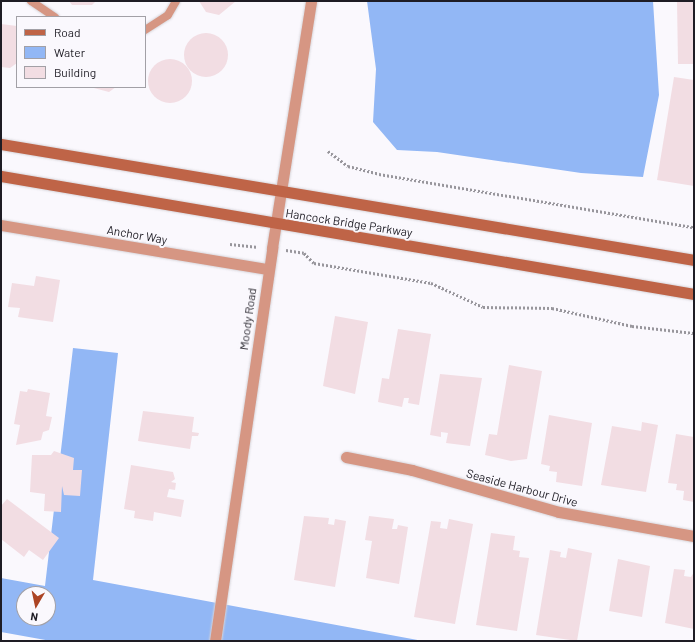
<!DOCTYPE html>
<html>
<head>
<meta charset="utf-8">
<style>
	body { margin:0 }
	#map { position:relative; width:695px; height:642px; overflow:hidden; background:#faf8fd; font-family:Barlow,sans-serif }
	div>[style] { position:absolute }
	.water>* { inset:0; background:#92b7f5 }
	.building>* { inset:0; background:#f2dde3 }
	.round { border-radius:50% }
	.path>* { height:2.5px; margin-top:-1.25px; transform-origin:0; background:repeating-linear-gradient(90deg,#98969c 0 2px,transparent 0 4px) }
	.roads { filter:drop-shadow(0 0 1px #d7d5da) drop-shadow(0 0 1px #d7d5da) }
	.service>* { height:8px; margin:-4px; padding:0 4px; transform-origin:4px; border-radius:4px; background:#d69683 }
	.minor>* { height:11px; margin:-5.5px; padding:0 5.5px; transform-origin:5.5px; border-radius:5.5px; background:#d69683 }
	.tertiary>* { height:11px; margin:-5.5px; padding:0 5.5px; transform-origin:5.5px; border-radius:5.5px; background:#d69683 }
	.secondary>* { height:11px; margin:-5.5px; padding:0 5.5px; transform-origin:5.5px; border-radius:5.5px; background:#bf6447 }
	span { translate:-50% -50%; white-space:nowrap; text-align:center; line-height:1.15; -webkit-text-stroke:4px #faf8fd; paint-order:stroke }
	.street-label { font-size:12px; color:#1e1c24 }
	.frame { position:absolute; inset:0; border:2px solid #1e1c24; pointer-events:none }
	.legend { position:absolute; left:16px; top:16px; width:130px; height:72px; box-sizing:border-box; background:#faf8fd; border:1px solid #a2a0a6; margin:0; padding:5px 7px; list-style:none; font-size:12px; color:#1e1c24 }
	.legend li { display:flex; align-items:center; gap:8px; height:20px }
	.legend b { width:20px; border:1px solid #a2a0a6 }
	.north { position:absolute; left:16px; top:586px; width:40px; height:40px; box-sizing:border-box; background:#faf8fd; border:1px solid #a2a0a6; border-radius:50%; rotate:189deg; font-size:11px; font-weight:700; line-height:16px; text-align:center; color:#1e1c24 }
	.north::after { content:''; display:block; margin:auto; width:14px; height:18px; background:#ac4424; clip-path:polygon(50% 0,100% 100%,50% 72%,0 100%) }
</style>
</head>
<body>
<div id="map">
	<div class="water">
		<div style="clip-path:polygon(367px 1px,653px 1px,659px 95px,643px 177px,581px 173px,437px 152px,397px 150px,373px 122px,376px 69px)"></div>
		<div style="clip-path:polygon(evenodd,73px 348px,118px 353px,93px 580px,423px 641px,51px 641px,1px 632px,1px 578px,45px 586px,73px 348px,24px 594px,48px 594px,48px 618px,24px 618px,24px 594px)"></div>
	</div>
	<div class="building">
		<div style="clip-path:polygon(69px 1px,96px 1px,92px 5px,72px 5px)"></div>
		<div style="clip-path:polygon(199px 1px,236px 1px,219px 15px,206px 12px)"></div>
		<div style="clip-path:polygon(677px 1px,694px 1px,694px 64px,678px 64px)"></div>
		<div style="clip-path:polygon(1px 24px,17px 26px,17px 63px,10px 68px,1px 67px)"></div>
		<div class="round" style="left:184px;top:33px;width:44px;height:44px"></div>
		<div class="round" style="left:148px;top:59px;width:44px;height:44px"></div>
		<div style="clip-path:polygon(674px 77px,694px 80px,694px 186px,657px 180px)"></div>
		<div style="clip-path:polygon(90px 87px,116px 87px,109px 92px)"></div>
		<div style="clip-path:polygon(36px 276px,60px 280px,53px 322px,18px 317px,20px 308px,8px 307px,12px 283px,34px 286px)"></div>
		<div style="clip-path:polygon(335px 316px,368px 322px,355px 394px,323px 386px)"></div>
		<div style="clip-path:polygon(398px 329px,431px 334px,419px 405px,408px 403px,409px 398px,404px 398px,402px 407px,378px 402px,382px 378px,389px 379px)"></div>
		<div style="clip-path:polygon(509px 365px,542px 371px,527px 459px,511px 461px,485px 455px,489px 434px,497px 435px)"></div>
		<div style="clip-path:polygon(440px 374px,482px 378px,470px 446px,446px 443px,448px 433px,441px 432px,441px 437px,430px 435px)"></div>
		<div style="clip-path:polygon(28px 389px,50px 393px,46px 416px,52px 417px,49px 430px,43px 432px,41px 440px,16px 445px,20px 425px,14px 424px,20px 391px,27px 392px)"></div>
		<div style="clip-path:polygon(143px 411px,194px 417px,192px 432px,199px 433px,198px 436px,192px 436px,190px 449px,138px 441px)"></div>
		<div style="clip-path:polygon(549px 415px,592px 423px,582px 486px,556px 482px,557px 472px,549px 471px,550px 466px,541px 464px)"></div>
		<div style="clip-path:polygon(642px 422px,658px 425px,646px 492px,601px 485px,612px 426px,641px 431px)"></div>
		<div style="clip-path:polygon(676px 434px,694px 437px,694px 502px,683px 500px,684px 491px,676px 490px,677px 484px,668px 483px)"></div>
		<div style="clip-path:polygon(54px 451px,74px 458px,73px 470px,82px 470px,80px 496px,64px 495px,62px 486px,61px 512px,44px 511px,45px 494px,30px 492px,32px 455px,51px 455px)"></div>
		<div style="clip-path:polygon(131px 465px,173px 472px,175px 479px,171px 482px,176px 483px,175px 490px,169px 489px,167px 497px,184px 500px,181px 517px,154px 512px,153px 521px,134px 518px,135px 511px,124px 509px)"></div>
		<div style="clip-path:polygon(7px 499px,59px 538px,43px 560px,29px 550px,24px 557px,1px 539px,1px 506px)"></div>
		<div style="clip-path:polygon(304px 516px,329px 518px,328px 524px,334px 525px,335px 519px,346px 521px,335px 587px,294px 580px)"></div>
		<div style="clip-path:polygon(369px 516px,394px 519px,392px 529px,397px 529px,398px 525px,408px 527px,399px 584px,366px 578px,372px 541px,365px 540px)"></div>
		<div style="clip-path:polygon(449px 519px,473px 524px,455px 624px,414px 617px,431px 521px,441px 522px,440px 528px,447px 529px)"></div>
		<div style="clip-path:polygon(491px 533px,515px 536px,513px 550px,520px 551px,519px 557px,529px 558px,517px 631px,476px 625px)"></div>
		<div style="clip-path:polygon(568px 548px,592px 553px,577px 641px,536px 635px,550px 550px,561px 552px,560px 557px,566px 558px)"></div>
		<div style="clip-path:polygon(618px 559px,650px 566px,642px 617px,609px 611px)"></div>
		<div style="clip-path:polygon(674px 569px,685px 570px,684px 576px,691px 577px,694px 572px,694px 629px,665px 623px)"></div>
	</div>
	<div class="path">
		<div style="left:328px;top:151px;width:25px;rotate:37deg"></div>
		<div style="left:348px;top:166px;width:32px;rotate:14deg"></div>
		<div style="left:379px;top:174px;width:319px;rotate:9.6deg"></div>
		<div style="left:230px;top:244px;width:28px;rotate:6deg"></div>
		<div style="left:286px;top:250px;width:18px;rotate:9deg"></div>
		<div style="left:304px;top:253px;width:14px;rotate:45deg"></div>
		<div style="left:314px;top:263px;width:119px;rotate:9.7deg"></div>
		<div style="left:431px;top:283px;width:57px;rotate:24.8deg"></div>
		<div style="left:483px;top:307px;width:69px;rotate:0.8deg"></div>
		<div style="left:552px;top:308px;width:82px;rotate:12.7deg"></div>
		<div style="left:632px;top:326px;width:62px;rotate:6.4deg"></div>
	</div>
	<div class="roads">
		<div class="service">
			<div style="left:31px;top:1px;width:29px;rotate:34deg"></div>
			<div style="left:145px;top:30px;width:27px;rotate:-33deg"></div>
			<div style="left:168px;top:15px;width:16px;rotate:-60deg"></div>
		</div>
		<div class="minor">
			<div style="left:1px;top:225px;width:271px;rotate:9.4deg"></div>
			<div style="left:346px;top:457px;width:67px;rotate:11.1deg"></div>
			<div style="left:412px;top:470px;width:153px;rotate:15.9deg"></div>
			<div style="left:559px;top:512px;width:137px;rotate:10.1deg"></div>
		</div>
		<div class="tertiary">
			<div style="left:215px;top:641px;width:397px;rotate:-81.7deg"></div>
			<div style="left:272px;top:248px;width:250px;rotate:-81deg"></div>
		</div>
		<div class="secondary">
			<div style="left:1px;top:144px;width:703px;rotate:9.5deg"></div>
			<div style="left:1px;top:176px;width:703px;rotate:9.66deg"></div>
		</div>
	</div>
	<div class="street-label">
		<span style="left:349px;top:223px;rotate:9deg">Hancock Bridge Parkway</span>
		<span style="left:137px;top:235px;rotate:10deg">Anchor Way</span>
		<span style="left:248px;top:319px;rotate:-82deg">Moody Road</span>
		<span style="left:522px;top:488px;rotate:15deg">Seaside Harbour Drive</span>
	</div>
	<div class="frame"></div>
	<ul class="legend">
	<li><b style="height:5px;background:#bf6447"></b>Road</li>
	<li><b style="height:11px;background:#92b7f5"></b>Water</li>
	<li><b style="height:11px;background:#f2dde3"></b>Building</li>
	</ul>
	<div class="north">N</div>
</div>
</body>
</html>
